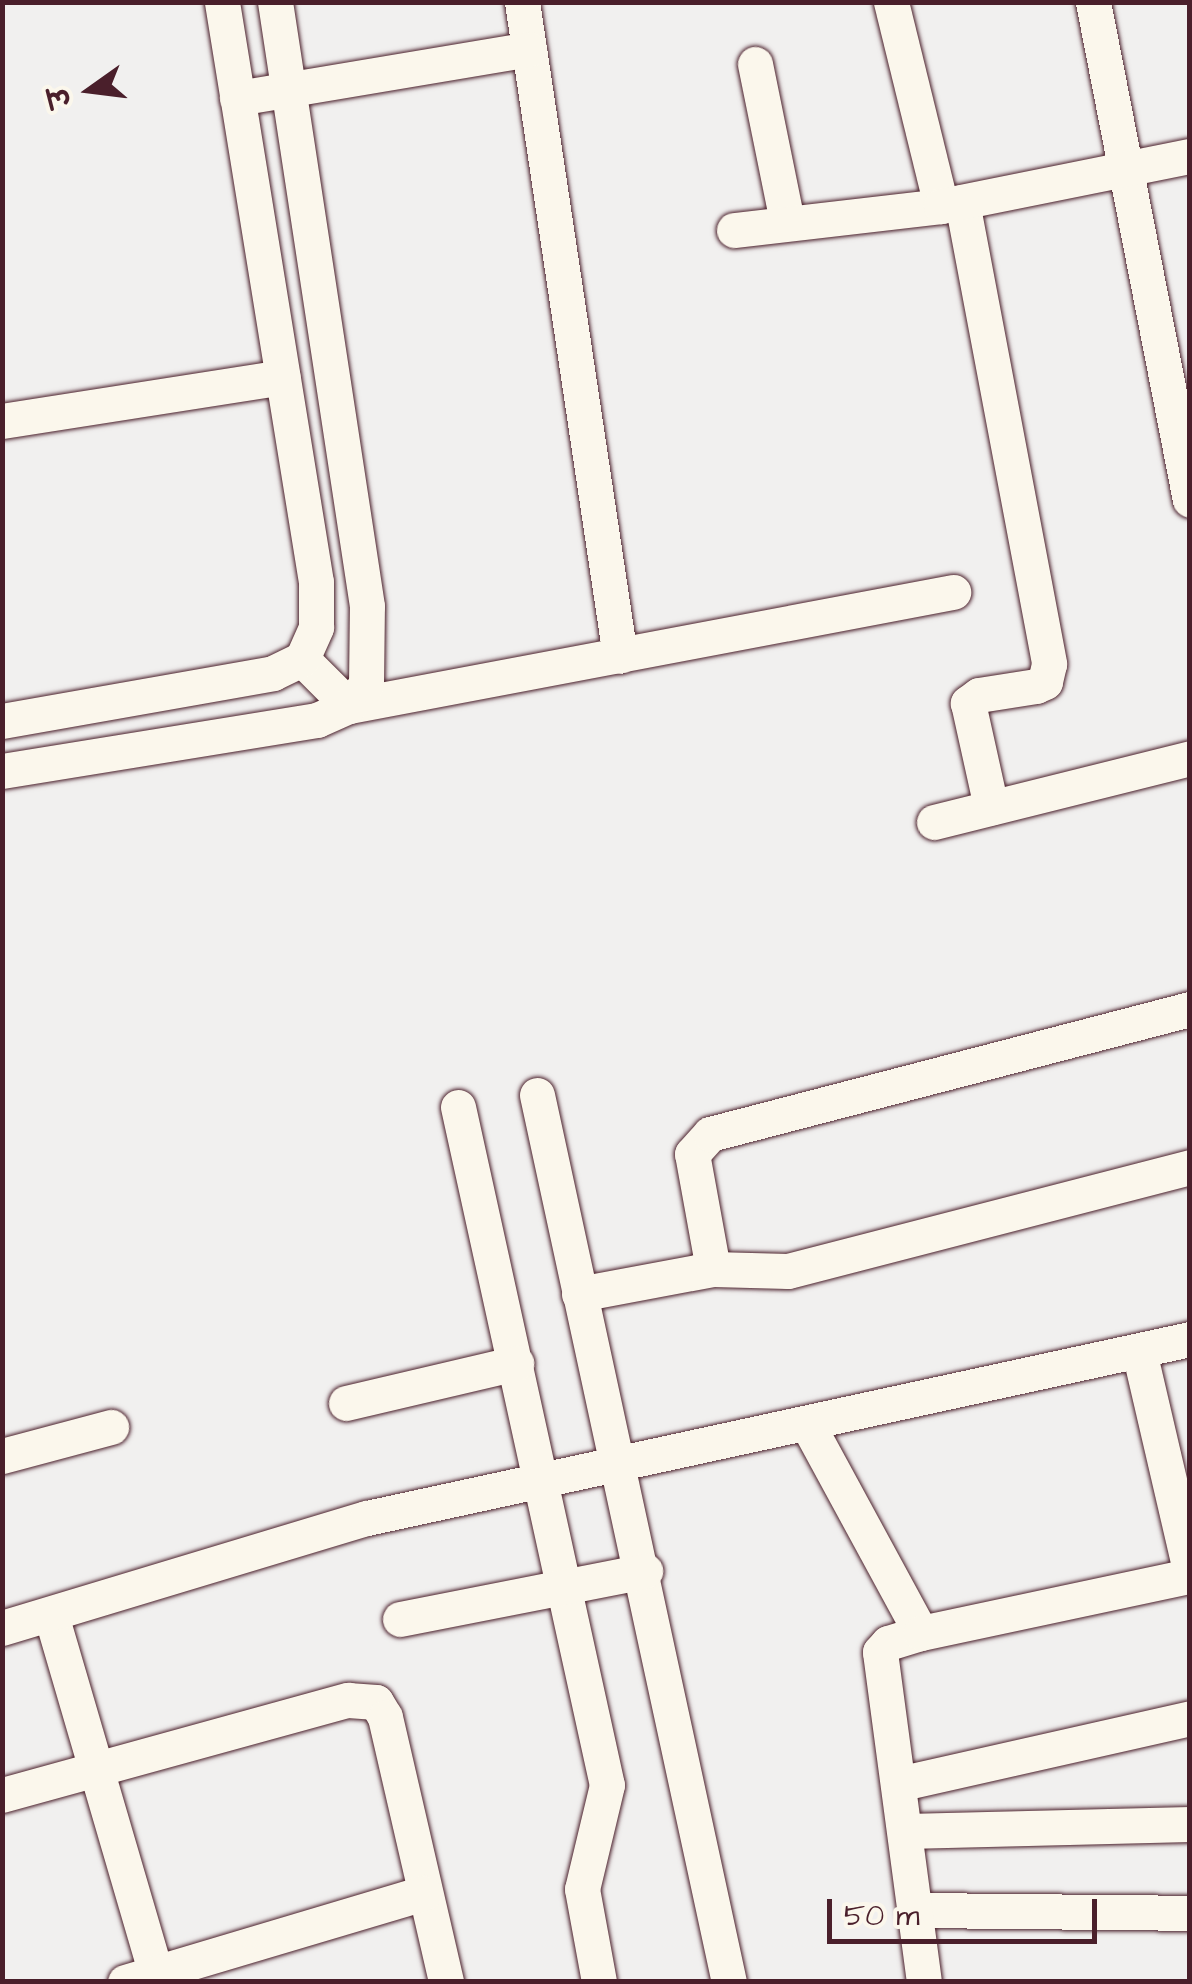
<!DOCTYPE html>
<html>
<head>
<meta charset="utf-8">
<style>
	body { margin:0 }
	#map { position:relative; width:1192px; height:1984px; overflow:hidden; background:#f1f0ef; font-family:"Architects Daughter","Playpen Sans Deva",sans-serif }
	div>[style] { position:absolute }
	.roads { filter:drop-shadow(0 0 2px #4a1f2b) drop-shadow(0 0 2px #4a1f2b) }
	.minor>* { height:35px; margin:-17.5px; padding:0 17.5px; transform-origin:17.5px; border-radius:17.5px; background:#fbf7ec }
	span { translate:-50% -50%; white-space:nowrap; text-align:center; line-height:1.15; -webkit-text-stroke:10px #fbf7ec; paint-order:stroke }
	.frame { position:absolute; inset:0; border:5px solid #4a1f2b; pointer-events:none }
	.north { position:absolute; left:40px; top:40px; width:100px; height:100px; -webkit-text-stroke:8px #fbf7ec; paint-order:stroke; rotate:256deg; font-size:28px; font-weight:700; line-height:40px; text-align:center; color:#4a1f2b }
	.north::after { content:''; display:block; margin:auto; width:35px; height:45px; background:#4a1f2b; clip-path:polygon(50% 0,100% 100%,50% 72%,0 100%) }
	.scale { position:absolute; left:827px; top:1899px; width:270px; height:45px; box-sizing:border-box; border:5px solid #4a1f2b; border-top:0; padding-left:12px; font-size:30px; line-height:35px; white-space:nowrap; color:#4a1f2b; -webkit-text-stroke:8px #fbf7ec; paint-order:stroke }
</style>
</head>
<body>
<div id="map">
	<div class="roads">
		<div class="minor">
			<div style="left:522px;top:2px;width:661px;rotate:81.48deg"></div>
			<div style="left:891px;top:2px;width:210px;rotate:76.2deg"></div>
			<div style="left:1093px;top:2px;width:507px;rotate:78.98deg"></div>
			<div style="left:755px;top:64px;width:160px;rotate:78.5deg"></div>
			<div style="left:237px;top:98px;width:296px;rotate:-9.5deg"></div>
			<div style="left:962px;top:202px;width:470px;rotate:79.3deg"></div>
			<div style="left:1049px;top:664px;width:18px;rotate:103deg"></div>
			<div style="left:1045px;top:682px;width:10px;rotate:156deg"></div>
			<div style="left:1036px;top:686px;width:58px;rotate:171deg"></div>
			<div style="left:979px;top:695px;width:14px;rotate:144deg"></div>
			<div style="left:968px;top:703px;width:107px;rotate:77.5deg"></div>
			<div style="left:734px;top:230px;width:208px;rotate:-6.6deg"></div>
			<div style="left:941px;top:206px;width:254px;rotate:-11.4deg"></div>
			<div style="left:2px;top:421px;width:284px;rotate:-8.9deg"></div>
			<div style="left:302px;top:659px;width:66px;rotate:45deg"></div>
			<div style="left:349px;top:706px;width:615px;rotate:-10.69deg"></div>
			<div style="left:2px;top:721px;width:275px;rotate:-10deg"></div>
			<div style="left:273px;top:673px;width:32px;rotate:-26deg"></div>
			<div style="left:302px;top:659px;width:35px;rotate:-66deg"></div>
			<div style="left:316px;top:627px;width:45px;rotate:-90deg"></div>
			<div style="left:316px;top:582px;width:588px;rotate:-99.21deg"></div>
			<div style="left:2px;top:771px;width:319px;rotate:-9.2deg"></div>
			<div style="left:317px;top:720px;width:35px;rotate:-24deg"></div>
			<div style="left:349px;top:706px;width:28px;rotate:-52deg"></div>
			<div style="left:366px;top:684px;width:78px;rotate:-89.3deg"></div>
			<div style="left:367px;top:606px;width:611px;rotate:-98.66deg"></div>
			<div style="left:934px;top:822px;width:264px;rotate:-14deg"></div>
			<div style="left:537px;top:1095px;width:908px;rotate:77.79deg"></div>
			<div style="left:458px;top:1107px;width:694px;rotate:77.61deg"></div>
			<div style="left:607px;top:1785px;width:107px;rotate:103.5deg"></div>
			<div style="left:582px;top:1889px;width:95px;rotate:79.6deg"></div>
			<div style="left:713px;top:1269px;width:117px;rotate:-100.3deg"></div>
			<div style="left:692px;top:1154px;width:27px;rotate:-48deg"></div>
			<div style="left:710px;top:1134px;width:496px;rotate:-14.6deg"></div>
			<div style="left:579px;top:1294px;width:136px;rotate:-10.6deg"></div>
			<div style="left:713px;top:1269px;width:75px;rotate:1.5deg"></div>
			<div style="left:788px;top:1271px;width:415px;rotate:-14.5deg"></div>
			<div style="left:1139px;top:1351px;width:226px;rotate:76.9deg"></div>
			<div style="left:346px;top:1403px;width:175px;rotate:-13.2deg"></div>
			<div style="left:809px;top:1427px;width:234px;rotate:61.5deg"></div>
			<div style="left:2px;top:1456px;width:113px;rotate:-14.9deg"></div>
			<div style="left:51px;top:1615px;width:382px;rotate:73.7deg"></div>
			<div style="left:400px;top:1619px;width:250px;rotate:-11.1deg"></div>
			<div style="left:2px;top:1628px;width:381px;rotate:-16.8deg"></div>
			<div style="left:367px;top:1518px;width:842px;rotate:-12.27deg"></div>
			<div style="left:898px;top:1784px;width:299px;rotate:-12.7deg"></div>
			<div style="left:2px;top:1795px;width:359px;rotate:-15.4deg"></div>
			<div style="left:348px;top:1700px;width:28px;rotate:4deg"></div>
			<div style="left:376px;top:1702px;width:17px;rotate:59deg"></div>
			<div style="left:385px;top:1717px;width:272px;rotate:77deg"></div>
			<div style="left:906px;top:1831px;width:284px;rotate:-1.4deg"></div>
			<div style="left:918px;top:1910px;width:272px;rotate:0.6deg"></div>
			<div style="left:125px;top:1982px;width:312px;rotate:-16.6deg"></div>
			<div style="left:924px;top:1982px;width:333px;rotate:-97.6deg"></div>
			<div style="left:880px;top:1652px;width:12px;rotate:-48deg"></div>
			<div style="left:888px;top:1643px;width:34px;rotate:-17deg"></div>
			<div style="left:921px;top:1633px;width:275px;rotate:-12deg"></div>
		</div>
	</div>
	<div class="frame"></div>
	<div class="north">उ</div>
	<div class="scale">50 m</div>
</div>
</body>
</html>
